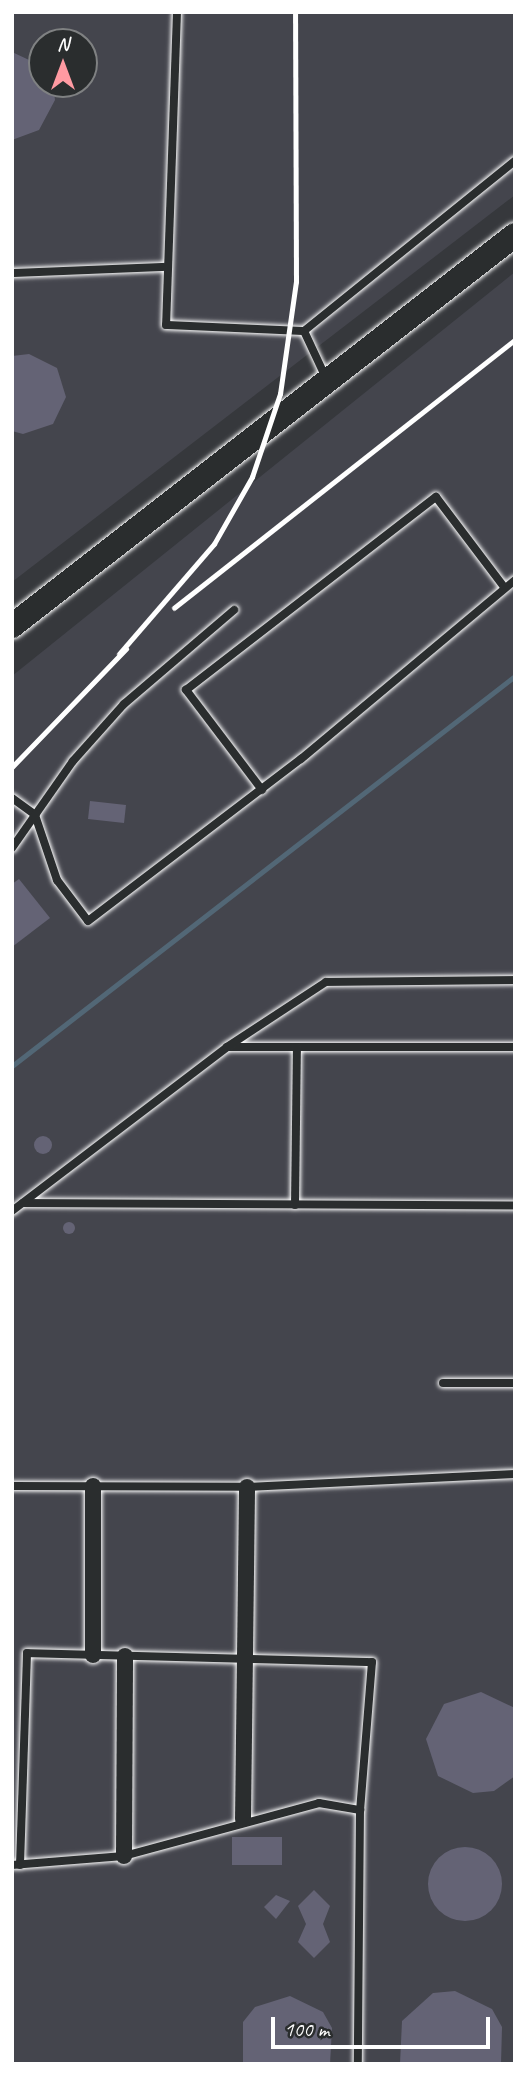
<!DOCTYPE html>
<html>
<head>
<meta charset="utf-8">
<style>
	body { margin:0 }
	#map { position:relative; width:527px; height:2076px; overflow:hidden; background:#36383c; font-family:Caveat,sans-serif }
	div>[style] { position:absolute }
	.built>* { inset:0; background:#44454d }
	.stream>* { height:4.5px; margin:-2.25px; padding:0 2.25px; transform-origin:2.25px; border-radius:2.25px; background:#526776 }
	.building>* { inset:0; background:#646375 }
	.round { border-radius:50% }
	.roads { filter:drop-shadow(0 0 2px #fff) drop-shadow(0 0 2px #fff) }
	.lane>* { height:8px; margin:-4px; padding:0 4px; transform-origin:4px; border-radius:4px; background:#2a2d2e }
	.street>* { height:16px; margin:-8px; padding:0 8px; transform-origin:8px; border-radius:8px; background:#2a2d2e }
	.primary>* { height:24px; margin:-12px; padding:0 12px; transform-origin:12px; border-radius:12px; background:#2a2d2e }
	.rail>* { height:4.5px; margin:-2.25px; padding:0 2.25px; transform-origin:2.25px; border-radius:2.25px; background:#fff }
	span { translate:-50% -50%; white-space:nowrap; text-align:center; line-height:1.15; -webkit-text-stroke:5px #2a2d2e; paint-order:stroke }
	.frame { position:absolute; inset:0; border:14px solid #fff; pointer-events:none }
	.north { position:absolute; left:28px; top:28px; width:70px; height:70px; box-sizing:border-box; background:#2a2d2e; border:2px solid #7f8182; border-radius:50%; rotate:0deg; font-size:19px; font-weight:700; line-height:28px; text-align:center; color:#fff }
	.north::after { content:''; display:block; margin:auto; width:24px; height:32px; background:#ff9aa2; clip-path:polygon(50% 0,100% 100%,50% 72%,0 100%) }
	.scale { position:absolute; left:271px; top:2017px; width:219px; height:32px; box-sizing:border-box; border:4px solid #fff; border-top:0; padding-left:9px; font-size:21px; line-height:24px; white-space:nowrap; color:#fff; -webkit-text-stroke:5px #2a2d2e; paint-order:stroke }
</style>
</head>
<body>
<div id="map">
	<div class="built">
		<div style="clip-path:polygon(evenodd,12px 12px,515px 12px,515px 195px,12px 582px,12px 12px,42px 42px,84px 42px,84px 84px,42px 84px,42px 42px)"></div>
		<div style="clip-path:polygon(515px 272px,515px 2064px,12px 2064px,12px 676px)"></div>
	</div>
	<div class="stream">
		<div style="left:12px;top:1066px;width:636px;rotate:-37.79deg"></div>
	</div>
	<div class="building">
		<div style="clip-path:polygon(12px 52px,42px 66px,42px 84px,53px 84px,55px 100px,39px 130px,12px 140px)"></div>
		<div style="clip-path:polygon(29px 354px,57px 368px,66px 397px,53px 424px,23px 434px,12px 431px,12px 356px)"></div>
		<div style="clip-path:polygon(90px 801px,126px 805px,124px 823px,88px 819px)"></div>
		<div style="clip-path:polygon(19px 879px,50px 918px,12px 947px,12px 884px)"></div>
		<div class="round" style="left:34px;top:1136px;width:18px;height:18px"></div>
		<div class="round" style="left:63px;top:1222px;width:12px;height:12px"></div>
		<div style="clip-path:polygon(481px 1692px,515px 1708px,515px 1776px,494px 1791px,473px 1793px,438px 1776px,426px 1739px,444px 1704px)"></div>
		<div style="clip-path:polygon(232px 1837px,282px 1837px,282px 1865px,232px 1865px)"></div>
		<div class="round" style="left:428px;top:1847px;width:74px;height:74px"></div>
		<div style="clip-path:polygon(314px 1890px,330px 1906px,323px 1924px,330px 1942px,314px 1958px,298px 1942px,306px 1924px,298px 1906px)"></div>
		<div style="clip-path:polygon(276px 1895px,290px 1901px,276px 1919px,264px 1907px)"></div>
		<div style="clip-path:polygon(455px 1991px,492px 2009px,502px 2027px,501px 2064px,400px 2064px,402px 2021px,433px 1993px)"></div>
		<div style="clip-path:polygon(290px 1996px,323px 2012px,332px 2028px,330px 2064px,243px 2064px,243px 2022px,255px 2007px)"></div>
	</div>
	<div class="roads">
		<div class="lane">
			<div style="left:177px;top:12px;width:313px;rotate:92deg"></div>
			<div style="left:166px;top:325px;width:138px;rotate:2.5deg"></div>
			<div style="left:304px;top:331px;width:271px;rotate:-38.9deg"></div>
			<div style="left:12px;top:273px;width:152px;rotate:-2.3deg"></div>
			<div style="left:304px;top:331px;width:52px;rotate:64.9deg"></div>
			<div style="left:262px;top:790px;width:126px;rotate:-127.2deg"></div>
			<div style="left:186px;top:690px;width:316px;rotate:-37.7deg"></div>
			<div style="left:436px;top:497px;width:113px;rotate:52.9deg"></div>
			<div style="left:12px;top:798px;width:29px;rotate:36deg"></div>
			<div style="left:35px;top:815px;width:69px;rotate:71.3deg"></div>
			<div style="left:57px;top:880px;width:51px;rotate:52.9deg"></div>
			<div style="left:88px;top:921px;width:268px;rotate:-37.3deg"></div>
			<div style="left:301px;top:759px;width:279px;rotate:-39.9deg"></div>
			<div style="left:12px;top:848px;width:106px;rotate:-55deg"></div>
			<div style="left:73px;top:761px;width:76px;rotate:-48.2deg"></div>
			<div style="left:124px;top:704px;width:145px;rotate:-40.5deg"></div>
			<div style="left:227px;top:1047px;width:288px"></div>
			<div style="left:23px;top:1203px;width:492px;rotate:0.3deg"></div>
			<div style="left:295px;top:1205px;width:158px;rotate:-89.3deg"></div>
			<div style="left:12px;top:1211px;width:270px;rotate:-37.3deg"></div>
			<div style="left:227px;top:1047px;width:118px;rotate:-33.3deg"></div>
			<div style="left:326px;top:982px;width:189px;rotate:-0.6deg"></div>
			<div style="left:443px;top:1383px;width:72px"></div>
			<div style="left:12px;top:1486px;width:235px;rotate:0.2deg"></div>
			<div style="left:247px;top:1487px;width:268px;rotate:-2.8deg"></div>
			<div style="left:12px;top:1865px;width:112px;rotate:-4.6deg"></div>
			<div style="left:124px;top:1856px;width:202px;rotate:-15.2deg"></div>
			<div style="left:319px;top:1803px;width:42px;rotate:9.7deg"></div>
			<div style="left:20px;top:1865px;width:212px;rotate:-88.1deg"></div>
			<div style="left:27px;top:1653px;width:345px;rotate:1.5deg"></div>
			<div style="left:372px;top:1662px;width:148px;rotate:94.6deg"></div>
			<div style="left:360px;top:1810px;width:254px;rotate:90.5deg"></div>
		</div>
		<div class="street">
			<div style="left:93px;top:1486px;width:169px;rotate:90deg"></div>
			<div style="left:243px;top:1819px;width:332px;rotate:-89.3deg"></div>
			<div style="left:124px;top:1856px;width:200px;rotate:-89.7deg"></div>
		</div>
		<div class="primary">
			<div style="left:12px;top:626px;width:637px;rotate:-37.86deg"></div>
		</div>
	</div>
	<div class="rail">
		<div style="left:174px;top:608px;width:434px;rotate:-38.2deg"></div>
		<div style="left:119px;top:654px;width:145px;rotate:-49.2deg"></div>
		<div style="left:214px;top:544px;width:77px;rotate:-60.4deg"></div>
		<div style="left:252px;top:477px;width:88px;rotate:-71.4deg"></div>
		<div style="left:280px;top:394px;width:113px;rotate:-81.9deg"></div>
		<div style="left:296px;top:282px;width:270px;rotate:-90.2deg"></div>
		<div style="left:12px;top:767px;width:164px;rotate:-46deg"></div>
	</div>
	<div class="frame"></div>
	<div class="north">N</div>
	<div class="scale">100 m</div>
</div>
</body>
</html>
